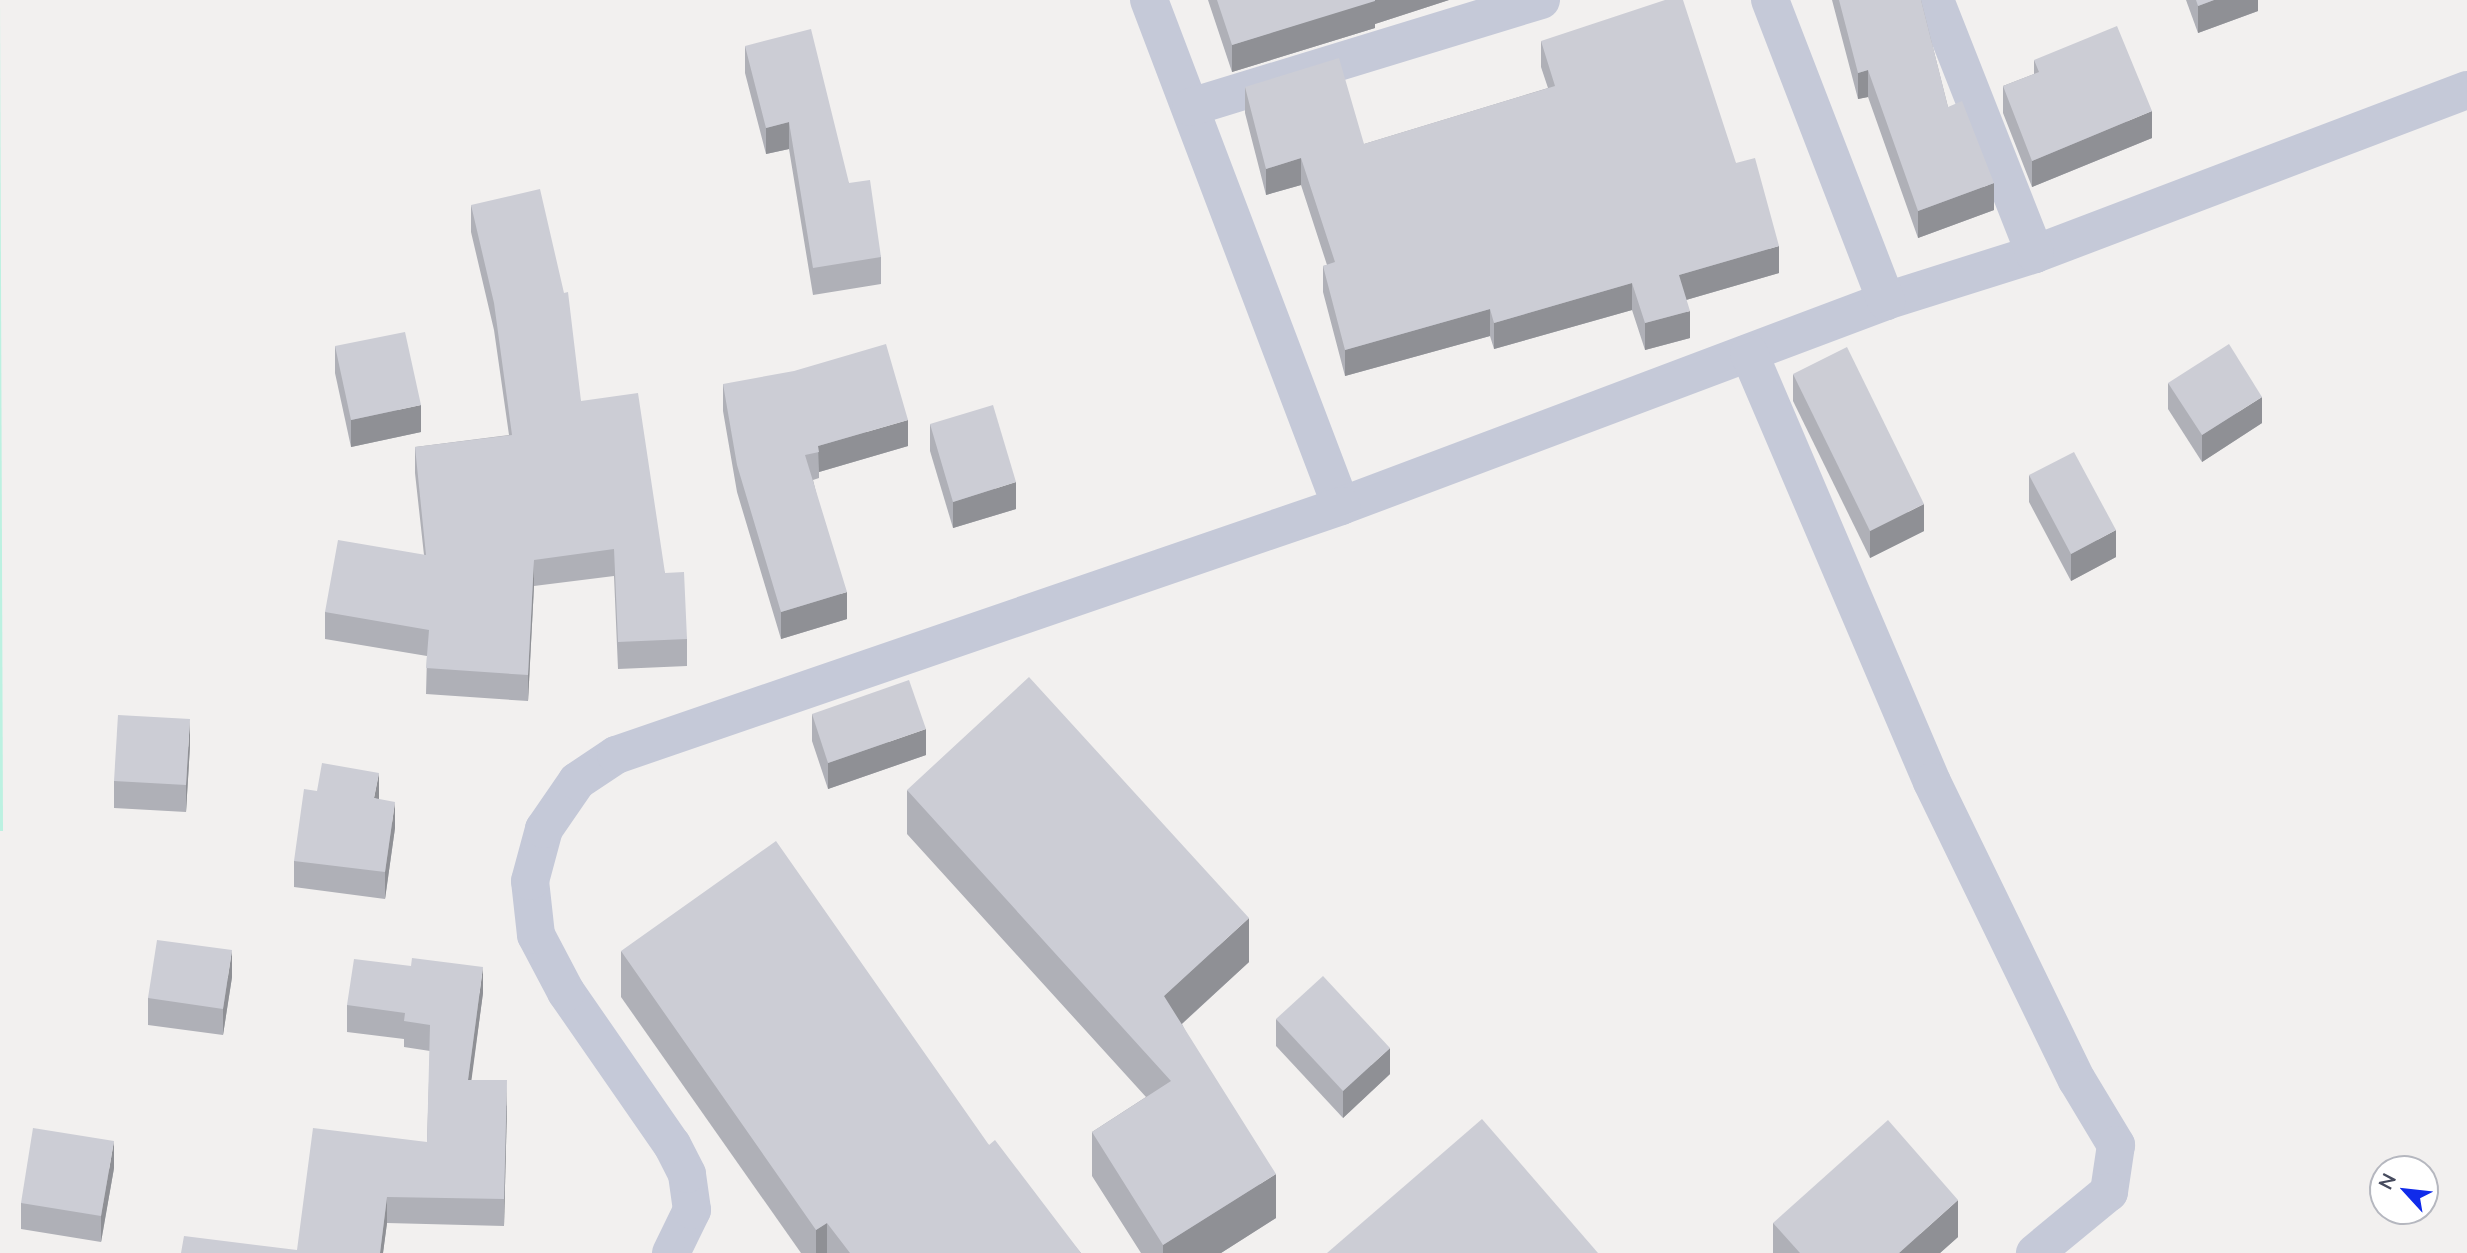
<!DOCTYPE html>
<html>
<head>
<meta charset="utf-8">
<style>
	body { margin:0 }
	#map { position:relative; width:2467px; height:1253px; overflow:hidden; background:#f2f0ef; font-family:Lato,sans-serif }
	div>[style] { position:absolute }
	.green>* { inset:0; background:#bcf1e1 }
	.minor>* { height:38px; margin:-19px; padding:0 19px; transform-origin:19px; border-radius:19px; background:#c5c9d8 }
	.wall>* { inset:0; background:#afb0b7 }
	.shaded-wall>* { inset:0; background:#8f9095 }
	.building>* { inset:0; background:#cccdd5 }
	span { translate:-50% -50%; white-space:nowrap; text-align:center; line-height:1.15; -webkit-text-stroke:6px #fff; paint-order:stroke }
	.north { position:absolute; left:2369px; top:1155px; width:70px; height:70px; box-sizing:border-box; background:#fff; border:2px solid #b5b7bf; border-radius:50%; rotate:297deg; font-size:19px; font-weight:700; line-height:28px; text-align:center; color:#464b5e }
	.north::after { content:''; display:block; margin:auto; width:24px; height:32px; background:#102bea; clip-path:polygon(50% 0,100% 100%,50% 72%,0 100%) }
</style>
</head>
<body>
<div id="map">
	<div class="green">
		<div style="clip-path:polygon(0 0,3px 831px,0 831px)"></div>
	</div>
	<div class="minor">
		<div style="left:1149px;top:0;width:541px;rotate:69.22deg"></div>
		<div style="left:1341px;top:506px;width:582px;rotate:-20.61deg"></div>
		<div style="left:1886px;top:301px;width:156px;rotate:-17.5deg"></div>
		<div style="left:2035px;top:254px;width:462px;rotate:-20.8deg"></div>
		<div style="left:1770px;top:0;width:323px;rotate:68.9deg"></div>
		<div style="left:1935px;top:0;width:273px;rotate:68.5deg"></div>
		<div style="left:1191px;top:107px;width:366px;rotate:-17deg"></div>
		<div style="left:1749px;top:353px;width:466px;rotate:66.9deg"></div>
		<div style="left:1932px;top:782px;width:331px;rotate:64.1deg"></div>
		<div style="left:2077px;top:1080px;width:76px;rotate:59deg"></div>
		<div style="left:2116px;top:1145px;width:48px;rotate:98.5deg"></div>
		<div style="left:2109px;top:1192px;width:96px;rotate:140.5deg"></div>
		<div style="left:671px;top:1253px;width:48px;rotate:-64deg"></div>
		<div style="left:692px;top:1210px;width:36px;rotate:-98deg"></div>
		<div style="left:687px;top:1174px;width:33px;rotate:-117deg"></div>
		<div style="left:672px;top:1145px;width:186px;rotate:-124.7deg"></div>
		<div style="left:566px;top:992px;width:64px;rotate:-117.8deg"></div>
		<div style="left:536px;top:935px;width:54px;rotate:-96.3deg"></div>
		<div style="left:530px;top:881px;width:54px;rotate:-74.9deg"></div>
		<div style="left:544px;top:829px;width:58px;rotate:-55.5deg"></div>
		<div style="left:577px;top:781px;width:47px;rotate:-33.7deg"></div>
		<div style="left:616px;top:755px;width:767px;rotate:-18.95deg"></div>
	</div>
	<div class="wall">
		<div style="clip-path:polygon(1208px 0,1449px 0,1375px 24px,1375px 28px,1232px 72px)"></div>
		<div style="clip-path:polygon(1832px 0,1921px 0,1948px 107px,1994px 210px,1918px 238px,1868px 97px,1858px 99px)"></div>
		<div style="clip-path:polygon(2186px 0,2258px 0,2258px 11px,2198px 33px)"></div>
		<div style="clip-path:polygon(1541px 41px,1736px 163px,1779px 273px,1686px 300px,1690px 338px,1645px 350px,1632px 310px,1494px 349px,1490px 336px,1345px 376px,1323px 292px,1323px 266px,1327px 265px,1301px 185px,1266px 195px,1245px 113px,1245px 87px,1364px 144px,1548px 88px,1541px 67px)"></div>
		<div style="clip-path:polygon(745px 46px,849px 183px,881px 257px,881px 284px,813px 295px,789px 149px,766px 154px,745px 73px)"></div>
		<div style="clip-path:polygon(2034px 60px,2152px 138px,2032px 187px,2003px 113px,2003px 86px,2034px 74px)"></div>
		<div style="clip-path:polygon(471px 205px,581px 401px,665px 573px,687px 639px,687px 666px,618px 669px,614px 576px,534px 586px,528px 701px,426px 694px,427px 656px,325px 639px,325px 612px,424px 555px,415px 473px,415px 447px,509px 435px,494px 330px,471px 232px)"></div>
		<div style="clip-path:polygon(335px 346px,421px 432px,351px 447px,335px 373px)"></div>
		<div style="clip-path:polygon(1793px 374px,1924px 531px,1870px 558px,1793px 401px)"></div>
		<div style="clip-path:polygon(2168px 383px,2262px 423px,2202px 462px,2168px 409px)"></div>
		<div style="clip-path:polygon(723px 384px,908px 446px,819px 472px,819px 478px,813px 480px,847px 619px,781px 639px,737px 492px,723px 411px)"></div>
		<div style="clip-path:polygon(930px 424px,1016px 509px,953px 528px,930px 451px)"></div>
		<div style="clip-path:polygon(2029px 475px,2116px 557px,2071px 581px,2029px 502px)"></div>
		<div style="clip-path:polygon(812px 714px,926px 755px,828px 789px,812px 741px)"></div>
		<div style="clip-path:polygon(190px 746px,186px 812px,114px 808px,114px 781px)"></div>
		<div style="clip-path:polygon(907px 790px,1249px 962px,1182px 1024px,1276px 1218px,1221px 1253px,1141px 1253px,1092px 1176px,1092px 1132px,1146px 1097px,907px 834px)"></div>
		<div style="clip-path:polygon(379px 799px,395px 828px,385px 899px,294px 887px,294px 861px)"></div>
		<div style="clip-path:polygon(621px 951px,989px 1145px,1081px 1253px,801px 1253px,621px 997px)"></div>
		<div style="clip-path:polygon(232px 977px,223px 1035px,148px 1025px,148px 998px)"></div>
		<div style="clip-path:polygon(483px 993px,471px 1080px,507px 1106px,504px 1226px,387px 1223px,383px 1253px,181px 1253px,297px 1250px,427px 1142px,430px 1051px,404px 1047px,404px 1039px,347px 1032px,347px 1005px)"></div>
		<div style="clip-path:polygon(1276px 1019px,1390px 1074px,1343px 1118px,1276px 1046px)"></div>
		<div style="clip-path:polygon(114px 1168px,101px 1242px,21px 1229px,21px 1203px)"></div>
		<div style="clip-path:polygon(1773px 1223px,1958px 1237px,1940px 1253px,1773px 1253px)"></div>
	</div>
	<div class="shaded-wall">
		<div style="clip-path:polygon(1374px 0,1449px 0,1375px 24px,1375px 28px,1232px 72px,1232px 45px)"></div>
		<div style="clip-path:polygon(2214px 0,2258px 0,2258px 11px,2198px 33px,2198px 6px)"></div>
		<div style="clip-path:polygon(1868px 70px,1868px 97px,1858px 99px,1858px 73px)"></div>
		<div style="clip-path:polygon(2152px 111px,2152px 138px,2032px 187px,2032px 161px)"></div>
		<div style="clip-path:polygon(789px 122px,789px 149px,766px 154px,766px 128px)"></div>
		<div style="clip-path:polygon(1301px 158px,1301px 185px,1266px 195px,1266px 169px)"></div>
		<div style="clip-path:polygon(1994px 183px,1994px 210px,1918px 238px,1918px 211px)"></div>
		<div style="clip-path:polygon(1779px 246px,1779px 273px,1679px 302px,1679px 275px)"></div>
		<div style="clip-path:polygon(1632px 283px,1632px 310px,1494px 349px,1494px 323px)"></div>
		<div style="clip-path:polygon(1490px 309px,1490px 336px,1345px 376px,1345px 350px)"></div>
		<div style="clip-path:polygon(1690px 311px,1690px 338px,1645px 350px,1645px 323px)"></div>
		<div style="clip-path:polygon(2262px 397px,2262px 423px,2202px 462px,2202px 435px)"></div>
		<div style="clip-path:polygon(421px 405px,421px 432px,351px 447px,351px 420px)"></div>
		<div style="clip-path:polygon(908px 420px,908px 446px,819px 472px,818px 446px)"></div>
		<div style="clip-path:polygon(1016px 482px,1016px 509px,953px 528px,953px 502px)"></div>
		<div style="clip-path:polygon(1924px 504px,1924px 531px,1870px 558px,1870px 531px)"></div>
		<div style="clip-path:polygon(2116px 530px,2116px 557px,2071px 581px,2071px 554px)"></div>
		<div style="clip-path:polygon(534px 560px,534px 586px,528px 701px,528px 675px)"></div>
		<div style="clip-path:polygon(847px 592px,847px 619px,781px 639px,781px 612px)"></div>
		<div style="clip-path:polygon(190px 719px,190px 746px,186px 812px,186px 785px)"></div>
		<div style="clip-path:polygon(926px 729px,926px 755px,828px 789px,828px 763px)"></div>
		<div style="clip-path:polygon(379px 773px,379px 800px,374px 798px)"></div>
		<div style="clip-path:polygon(395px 802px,395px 828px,385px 899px,385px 872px)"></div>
		<div style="clip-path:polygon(1249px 918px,1249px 962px,1164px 1040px,1164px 996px)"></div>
		<div style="clip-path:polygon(232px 950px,232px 977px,223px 1035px,223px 1009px)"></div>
		<div style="clip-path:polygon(483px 967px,483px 993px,468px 1106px,468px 1080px)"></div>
		<div style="clip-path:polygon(1390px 1048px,1390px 1074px,1343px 1118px,1343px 1091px)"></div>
		<div style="clip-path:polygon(507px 1080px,507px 1106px,504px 1226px,504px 1199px)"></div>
		<div style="clip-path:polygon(114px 1141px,114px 1168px,101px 1242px,101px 1216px)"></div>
		<div style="clip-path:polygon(1276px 1174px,1276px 1218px,1221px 1253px,1163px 1253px,1163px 1245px)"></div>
		<div style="clip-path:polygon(387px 1197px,387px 1223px,383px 1253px,380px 1253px)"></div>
		<div style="clip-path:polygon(1958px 1200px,1958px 1237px,1940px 1253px,1899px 1253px)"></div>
		<div style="clip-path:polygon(827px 1223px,827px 1253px,816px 1253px,816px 1230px)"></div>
	</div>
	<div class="building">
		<div style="clip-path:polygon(1217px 0,1375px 0,1375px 1px,1232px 45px)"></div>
		<div style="clip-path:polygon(1665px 0,1683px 0,1736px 163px,1755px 158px,1779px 246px,1679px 275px,1690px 311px,1645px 323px,1632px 283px,1494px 323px,1490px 309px,1345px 350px,1323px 266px,1335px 262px,1301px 158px,1266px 169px,1245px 87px,1339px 58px,1364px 144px,1555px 86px,1541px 41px)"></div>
		<div style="clip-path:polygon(1839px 0,1921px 0,1948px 107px,1962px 101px,1994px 183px,1918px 211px,1868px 70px,1858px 73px)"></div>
		<div style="clip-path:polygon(2196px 0,2214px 0,2198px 6px)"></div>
		<div style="clip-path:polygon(2117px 26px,2152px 111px,2032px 161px,2003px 86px,2039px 72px,2034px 60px)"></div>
		<div style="clip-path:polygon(811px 29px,849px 183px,870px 180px,881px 257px,813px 268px,789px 122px,766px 128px,745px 46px)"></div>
		<div style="clip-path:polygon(540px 189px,564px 293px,568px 292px,581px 401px,638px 393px,665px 573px,684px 572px,687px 639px,618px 642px,614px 549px,534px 560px,528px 675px,426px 668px,429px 630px,325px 612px,338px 540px,426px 555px,415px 447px,512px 435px,494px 303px,471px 205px)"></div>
		<div style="clip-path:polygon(405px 332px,421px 405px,351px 420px,335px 346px)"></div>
		<div style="clip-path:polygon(886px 344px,908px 420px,818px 446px,819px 452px,805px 455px,847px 592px,781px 612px,737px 465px,723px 384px,794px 371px)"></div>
		<div style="clip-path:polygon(2229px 344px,2262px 397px,2202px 435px,2168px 383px)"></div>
		<div style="clip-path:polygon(1847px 347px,1924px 504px,1870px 531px,1793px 374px)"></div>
		<div style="clip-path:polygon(993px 405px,1016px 482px,953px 502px,930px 424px)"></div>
		<div style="clip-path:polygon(2074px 452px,2116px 530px,2071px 554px,2029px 475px)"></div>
		<div style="clip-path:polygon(1029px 677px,1249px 918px,1164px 996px,1276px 1174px,1163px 1245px,1092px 1132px,1171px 1081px,907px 790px)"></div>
		<div style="clip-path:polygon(909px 680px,926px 729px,828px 763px,812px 714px)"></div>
		<div style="clip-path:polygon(118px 715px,190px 719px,186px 785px,114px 781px)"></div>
		<div style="clip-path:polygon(322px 763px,379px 773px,374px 798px,395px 802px,385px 872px,294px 861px,304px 789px,317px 791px)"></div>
		<div style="clip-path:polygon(776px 841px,989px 1145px,995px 1140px,1081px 1253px,850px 1253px,827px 1223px,816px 1230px,621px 951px)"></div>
		<div style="clip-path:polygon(157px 940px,232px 950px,223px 1009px,148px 998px)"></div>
		<div style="clip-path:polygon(412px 958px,483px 967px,468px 1080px,507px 1080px,504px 1199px,387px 1197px,380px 1253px,181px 1253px,184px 1236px,297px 1250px,313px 1128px,427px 1142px,430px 1025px,404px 1021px,405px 1013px,347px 1005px,354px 959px,411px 966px)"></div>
		<div style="clip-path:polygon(1323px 976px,1390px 1048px,1343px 1091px,1276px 1019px)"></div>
		<div style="clip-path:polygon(1482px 1119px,1598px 1253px,1327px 1253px)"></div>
		<div style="clip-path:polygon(1888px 1120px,1958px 1200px,1899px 1253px,1800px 1253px,1773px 1223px)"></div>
		<div style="clip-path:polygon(33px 1128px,114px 1141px,101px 1216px,21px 1203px)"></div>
	</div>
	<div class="north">N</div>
</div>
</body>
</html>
